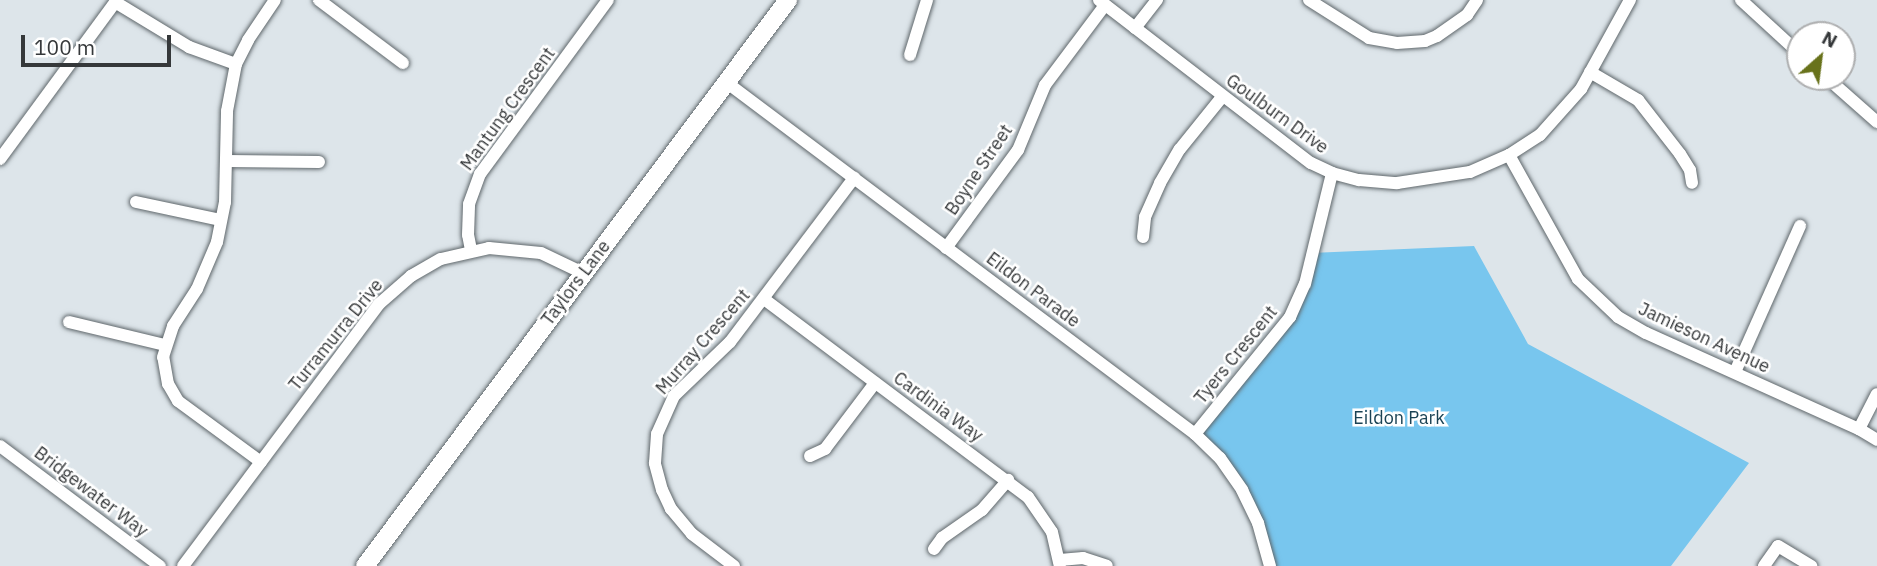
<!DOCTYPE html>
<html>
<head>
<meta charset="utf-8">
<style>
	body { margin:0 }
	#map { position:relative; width:1877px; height:566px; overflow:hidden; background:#dde5ea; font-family:"IBM Plex Sans",sans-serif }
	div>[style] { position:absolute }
	.green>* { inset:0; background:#78c6ee }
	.roads { filter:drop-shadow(0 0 2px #5f676b) drop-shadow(0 0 2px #5f676b) }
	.street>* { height:12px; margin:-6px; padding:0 6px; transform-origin:6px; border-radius:6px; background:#fff }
	.secondary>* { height:18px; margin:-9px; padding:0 9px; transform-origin:9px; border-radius:9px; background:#fff }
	span { translate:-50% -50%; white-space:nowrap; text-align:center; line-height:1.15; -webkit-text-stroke:5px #fff; paint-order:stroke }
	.street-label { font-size:18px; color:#35383a }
	.park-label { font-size:18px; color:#1a4254 }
	.north { position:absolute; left:1786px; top:21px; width:70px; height:70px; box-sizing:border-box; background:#fff; border:2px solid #aeafb0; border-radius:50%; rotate:28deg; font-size:19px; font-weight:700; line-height:28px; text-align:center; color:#35383a }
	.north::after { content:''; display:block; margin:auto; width:24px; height:32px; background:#68721b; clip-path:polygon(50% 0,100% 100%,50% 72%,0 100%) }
	.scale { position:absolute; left:21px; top:35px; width:150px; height:32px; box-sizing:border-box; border:4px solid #35383a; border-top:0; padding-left:9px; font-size:21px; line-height:24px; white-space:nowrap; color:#35383a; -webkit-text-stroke:5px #fff; paint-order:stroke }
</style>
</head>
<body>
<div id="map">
	<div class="green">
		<div style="clip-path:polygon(1474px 246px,1528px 344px,1749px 463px,1671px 566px,1270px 566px,1251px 506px,1195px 434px,1290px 317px,1311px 253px)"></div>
	</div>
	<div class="roads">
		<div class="street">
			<div style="left:319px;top:0;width:105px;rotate:36.9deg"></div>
			<div style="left:1099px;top:0;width:267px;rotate:37.6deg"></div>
			<div style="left:1311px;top:163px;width:23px;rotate:25deg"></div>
			<div style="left:1332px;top:173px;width:28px;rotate:15deg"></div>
			<div style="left:1359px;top:180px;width:38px;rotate:5deg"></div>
			<div style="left:1397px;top:183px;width:74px;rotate:-8.6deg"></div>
			<div style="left:1470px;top:172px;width:43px;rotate:-23.6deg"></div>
			<div style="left:1509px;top:155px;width:37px;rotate:-33deg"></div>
			<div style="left:1540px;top:135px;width:62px;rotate:-48.3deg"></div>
			<div style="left:1581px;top:89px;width:102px;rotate:-61.2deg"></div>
			<div style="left:1309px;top:0;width:71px;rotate:32.3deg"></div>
			<div style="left:1369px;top:38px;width:28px;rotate:10deg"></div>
			<div style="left:1397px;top:43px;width:28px;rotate:-4deg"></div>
			<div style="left:1425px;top:41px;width:13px;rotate:-23deg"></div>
			<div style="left:1437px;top:36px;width:37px;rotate:-35deg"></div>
			<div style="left:1467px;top:15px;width:18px;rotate:-56deg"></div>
			<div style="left:1741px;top:0;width:80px;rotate:42.5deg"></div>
			<div style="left:115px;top:2px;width:87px;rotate:31.3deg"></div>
			<div style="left:189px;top:47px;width:50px;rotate:19.9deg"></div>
			<div style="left:1135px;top:28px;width:36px;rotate:-52deg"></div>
			<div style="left:910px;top:55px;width:58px;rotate:-72.8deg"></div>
			<div style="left:1590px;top:72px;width:56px;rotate:30.3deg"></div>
			<div style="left:1638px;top:100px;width:68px;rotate:52.1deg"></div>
			<div style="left:1680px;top:154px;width:19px;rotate:58deg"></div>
			<div style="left:1690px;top:170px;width:13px;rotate:81deg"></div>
			<div style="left:1826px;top:77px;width:68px;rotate:41.4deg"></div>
			<div style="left:726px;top:82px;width:586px;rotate:36.89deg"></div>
			<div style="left:1195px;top:434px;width:35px;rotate:44deg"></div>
			<div style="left:1220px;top:458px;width:39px;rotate:55deg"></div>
			<div style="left:1242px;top:490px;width:37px;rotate:64deg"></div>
			<div style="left:1258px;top:523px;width:45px;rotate:74.4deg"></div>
			<div style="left:1509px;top:155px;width:142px;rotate:60.9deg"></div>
			<div style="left:1578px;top:279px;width:55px;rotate:43.5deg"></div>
			<div style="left:1618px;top:317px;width:32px;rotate:30deg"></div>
			<div style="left:1646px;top:333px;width:234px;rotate:24.3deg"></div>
			<div style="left:1859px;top:429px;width:21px;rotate:31deg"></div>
			<div style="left:0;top:159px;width:197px;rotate:-53.7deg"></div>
			<div style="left:227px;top:161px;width:92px;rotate:0.6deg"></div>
			<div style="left:136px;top:202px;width:87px;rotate:12deg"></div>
			<div style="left:1143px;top:237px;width:20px;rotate:-84deg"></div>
			<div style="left:1145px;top:217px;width:37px;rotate:-66deg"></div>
			<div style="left:1160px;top:183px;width:39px;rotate:-60deg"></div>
			<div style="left:1180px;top:149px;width:67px;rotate:-51.1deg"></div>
			<div style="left:946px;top:248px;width:122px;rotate:-53.7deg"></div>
			<div style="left:1018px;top:150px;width:70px;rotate:-67.4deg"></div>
			<div style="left:1045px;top:85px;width:100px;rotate:-53.1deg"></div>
			<div style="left:471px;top:250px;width:15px;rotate:-101deg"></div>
			<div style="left:468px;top:235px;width:31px;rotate:-88deg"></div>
			<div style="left:469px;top:204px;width:32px;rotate:-70deg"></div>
			<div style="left:480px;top:174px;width:216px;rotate:-53.7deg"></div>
			<div style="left:764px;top:299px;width:330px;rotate:36.9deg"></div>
			<div style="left:1028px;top:497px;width:42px;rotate:55.6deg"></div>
			<div style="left:1052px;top:532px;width:35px;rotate:77deg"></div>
			<div style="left:69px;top:322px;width:99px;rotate:13.5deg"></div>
			<div style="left:1735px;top:372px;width:160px;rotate:-66deg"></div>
			<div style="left:1859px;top:429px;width:39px;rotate:-63deg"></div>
			<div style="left:1195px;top:434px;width:151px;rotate:-50.9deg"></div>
			<div style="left:1290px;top:317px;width:36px;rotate:-66deg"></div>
			<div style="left:1305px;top:284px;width:114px;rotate:-76.3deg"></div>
			<div style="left:0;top:446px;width:200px;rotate:36.9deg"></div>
			<div style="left:810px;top:456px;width:17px;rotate:-25deg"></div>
			<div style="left:825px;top:449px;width:83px;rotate:-52.9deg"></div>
			<div style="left:261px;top:462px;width:103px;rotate:-143.7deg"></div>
			<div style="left:178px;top:401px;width:20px;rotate:-120deg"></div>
			<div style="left:168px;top:384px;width:27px;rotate:-100deg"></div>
			<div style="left:163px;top:357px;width:33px;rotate:-72deg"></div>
			<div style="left:173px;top:326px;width:44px;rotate:-57deg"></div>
			<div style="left:197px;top:289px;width:51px;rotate:-66.9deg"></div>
			<div style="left:217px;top:242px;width:41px;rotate:-78.7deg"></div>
			<div style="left:225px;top:202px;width:91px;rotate:-88.7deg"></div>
			<div style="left:227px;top:111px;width:48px;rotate:-79.2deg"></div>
			<div style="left:236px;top:64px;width:27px;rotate:-63deg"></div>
			<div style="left:248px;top:40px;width:48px;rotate:-56deg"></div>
			<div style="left:934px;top:549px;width:14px;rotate:-54deg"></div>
			<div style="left:942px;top:538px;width:49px;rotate:-35deg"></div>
			<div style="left:982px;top:510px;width:40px;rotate:-49deg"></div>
			<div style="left:1060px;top:560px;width:23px;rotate:-5deg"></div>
			<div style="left:1083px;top:558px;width:25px;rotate:18deg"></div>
			<div style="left:183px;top:566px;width:327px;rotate:-53.2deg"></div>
			<div style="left:379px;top:304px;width:43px;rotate:-41.2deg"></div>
			<div style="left:411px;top:276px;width:34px;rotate:-30deg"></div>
			<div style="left:441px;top:259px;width:49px;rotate:-12.9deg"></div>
			<div style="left:489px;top:248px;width:52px;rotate:5.5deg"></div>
			<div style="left:541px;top:253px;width:47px;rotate:25.5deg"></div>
			<div style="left:734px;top:566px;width:53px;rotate:-142.7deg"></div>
			<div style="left:692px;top:534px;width:33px;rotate:-130deg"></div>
			<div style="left:671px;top:509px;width:21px;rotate:-115deg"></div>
			<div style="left:662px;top:490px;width:28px;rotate:-105deg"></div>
			<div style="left:655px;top:463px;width:29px;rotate:-86deg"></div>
			<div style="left:657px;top:434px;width:42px;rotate:-65.9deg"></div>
			<div style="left:674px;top:396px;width:78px;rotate:-44deg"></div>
			<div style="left:730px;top:342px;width:206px;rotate:-52.9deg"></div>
			<div style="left:1764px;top:566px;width:24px;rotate:-55deg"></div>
			<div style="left:1778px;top:546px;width:39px;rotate:31deg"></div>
		</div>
		<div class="secondary">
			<div style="left:365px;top:566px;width:707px;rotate:-53.23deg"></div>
		</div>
	</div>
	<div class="street-label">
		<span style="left:508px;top:109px;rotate:-54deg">Mantung Crescent</span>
		<span style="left:1277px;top:114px;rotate:36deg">Goulburn Drive</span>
		<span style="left:979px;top:170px;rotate:-56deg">Boyne Street</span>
		<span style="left:576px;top:283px;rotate:-53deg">Taylors Lane</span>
		<span style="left:1033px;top:290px;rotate:37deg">Eildon Parade</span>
		<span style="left:336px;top:335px;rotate:-51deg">Turramurra Drive</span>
		<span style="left:1704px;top:338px;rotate:25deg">Jamieson Avenue</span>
		<span style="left:703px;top:342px;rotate:-49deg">Murray Crescent</span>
		<span style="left:1236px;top:355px;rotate:-51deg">Tyers Crescent</span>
		<span style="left:938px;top:407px;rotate:36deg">Cardinia Way</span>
		<span style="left:91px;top:492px;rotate:37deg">Bridgewater Way</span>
	</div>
	<div class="park-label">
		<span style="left:1399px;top:418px">Eildon Park</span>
	</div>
	<div class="north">N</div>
	<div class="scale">100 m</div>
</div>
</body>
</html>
